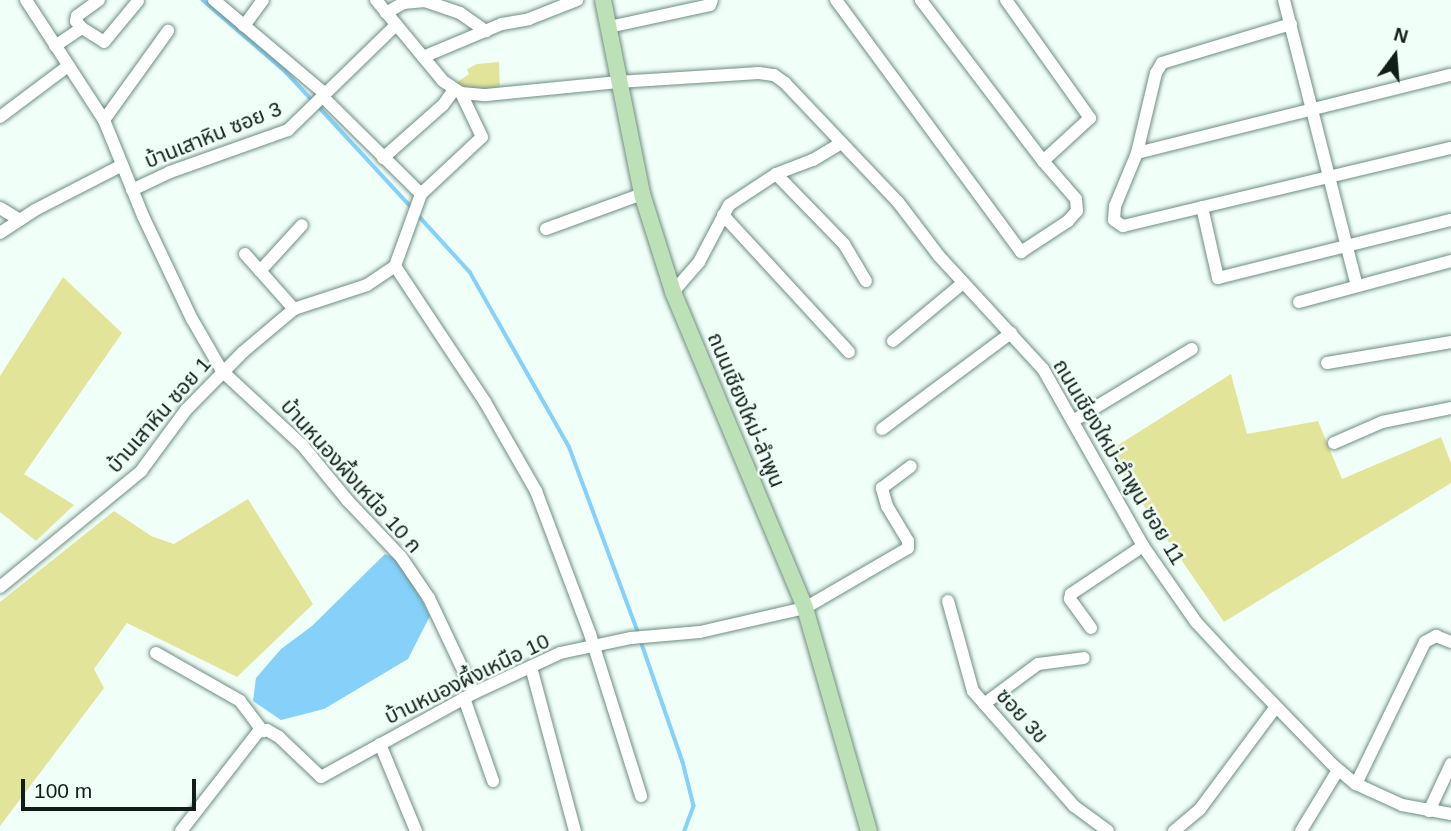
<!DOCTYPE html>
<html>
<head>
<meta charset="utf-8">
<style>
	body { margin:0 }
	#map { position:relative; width:1451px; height:831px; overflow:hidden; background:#f1fff9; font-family:Helvetica,"Noto Sans Thai",sans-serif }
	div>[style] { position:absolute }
	.green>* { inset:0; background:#e2e499 }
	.water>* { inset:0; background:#85d1f9 }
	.stream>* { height:3.5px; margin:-1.75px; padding:0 1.75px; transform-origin:1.75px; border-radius:1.75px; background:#85d1f9 }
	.roads { filter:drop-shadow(0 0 2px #6e8e82) drop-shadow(0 0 2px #6e8e82) }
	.minor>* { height:12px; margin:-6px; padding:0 6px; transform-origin:6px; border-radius:6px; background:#fff }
	.major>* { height:16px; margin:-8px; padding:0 8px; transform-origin:8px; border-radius:8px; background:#bde1b6 }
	span { translate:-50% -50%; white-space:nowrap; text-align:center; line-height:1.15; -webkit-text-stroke:5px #f1fff9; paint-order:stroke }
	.street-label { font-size:21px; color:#101d18 }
	.north { position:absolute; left:1360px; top:21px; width:70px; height:70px; -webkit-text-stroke:5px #f1fff9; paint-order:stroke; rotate:16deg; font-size:19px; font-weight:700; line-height:28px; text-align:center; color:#101d18 }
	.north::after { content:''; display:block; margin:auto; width:24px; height:32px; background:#101d18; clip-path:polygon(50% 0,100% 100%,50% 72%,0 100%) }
	.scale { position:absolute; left:21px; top:779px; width:175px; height:32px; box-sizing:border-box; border:4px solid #101d18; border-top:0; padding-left:9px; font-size:21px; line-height:24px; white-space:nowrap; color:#101d18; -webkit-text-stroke:5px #f1fff9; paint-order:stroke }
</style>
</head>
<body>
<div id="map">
	<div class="green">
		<div style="clip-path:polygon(499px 62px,500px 92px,471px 97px,456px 83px,469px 74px,467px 69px,477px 64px)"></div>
		<div style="clip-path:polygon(63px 277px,122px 333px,24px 474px,74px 505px,36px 541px,0 512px,0 376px)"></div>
		<div style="clip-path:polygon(1231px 374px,1247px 434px,1318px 421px,1342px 479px,1441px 437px,1451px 463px,1451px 483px,1224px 622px,1107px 452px)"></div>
		<div style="clip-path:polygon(248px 499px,313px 604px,237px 677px,127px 623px,94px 669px,104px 688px,0 826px,0 602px,114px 511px,151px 536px,174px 544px)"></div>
	</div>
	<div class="water">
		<div style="clip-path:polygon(385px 554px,401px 561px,430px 616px,408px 659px,324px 709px,281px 720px,253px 701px,256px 678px,281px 649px,312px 626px)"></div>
	</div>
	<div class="stream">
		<div style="left:203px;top:0;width:110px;rotate:40.9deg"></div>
		<div style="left:286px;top:72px;width:38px;rotate:47deg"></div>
		<div style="left:318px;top:106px;width:139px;rotate:47.3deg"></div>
		<div style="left:417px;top:214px;width:79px;rotate:47.6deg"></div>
		<div style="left:470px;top:272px;width:200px;rotate:60.4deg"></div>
		<div style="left:569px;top:446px;width:201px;rotate:69.6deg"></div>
		<div style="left:641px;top:641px;width:128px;rotate:70.9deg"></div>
		<div style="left:683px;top:762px;width:45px;rotate:76deg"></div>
		<div style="left:694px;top:806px;width:27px;rotate:110deg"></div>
	</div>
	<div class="roads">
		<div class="minor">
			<div style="left:26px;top:0;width:143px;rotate:57deg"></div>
			<div style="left:104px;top:120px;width:104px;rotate:67.9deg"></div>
			<div style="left:143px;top:216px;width:114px;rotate:64.6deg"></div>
			<div style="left:192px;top:319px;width:60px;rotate:60deg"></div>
			<div style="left:222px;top:371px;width:109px;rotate:42.8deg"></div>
			<div style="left:302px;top:445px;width:72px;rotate:50.6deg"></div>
			<div style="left:348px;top:501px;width:77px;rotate:46.6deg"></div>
			<div style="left:401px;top:557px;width:50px;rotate:55.7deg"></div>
			<div style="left:429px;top:598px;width:105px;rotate:64.7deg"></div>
			<div style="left:214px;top:0;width:144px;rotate:40.2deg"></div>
			<div style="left:376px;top:0;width:105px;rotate:50.4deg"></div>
			<div style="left:443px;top:81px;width:22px;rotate:34deg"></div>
			<div style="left:461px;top:93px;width:25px;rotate:5deg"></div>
			<div style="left:486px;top:95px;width:133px;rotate:-5.6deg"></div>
			<div style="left:618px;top:82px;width:141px;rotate:-3.7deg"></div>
			<div style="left:759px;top:73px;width:15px;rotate:8deg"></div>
			<div style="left:774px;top:75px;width:14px;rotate:36deg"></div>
			<div style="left:785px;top:83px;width:164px;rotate:46.5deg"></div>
			<div style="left:898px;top:202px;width:68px;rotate:52.8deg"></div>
			<div style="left:939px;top:256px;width:154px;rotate:47.4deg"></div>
			<div style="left:1043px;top:369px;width:203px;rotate:60.5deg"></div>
			<div style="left:1143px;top:546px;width:93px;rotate:55.1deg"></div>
			<div style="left:1196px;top:622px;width:59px;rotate:47.1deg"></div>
			<div style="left:1236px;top:665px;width:139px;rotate:45.9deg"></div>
			<div style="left:1333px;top:765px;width:30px;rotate:40deg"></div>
			<div style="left:1356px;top:784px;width:51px;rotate:24.5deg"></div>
			<div style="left:1402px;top:805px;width:50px;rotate:10.4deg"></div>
			<div style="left:836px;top:0;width:313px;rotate:53.7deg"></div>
			<div style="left:1021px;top:252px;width:56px;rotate:-33.4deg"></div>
			<div style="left:1068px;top:221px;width:13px;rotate:-48deg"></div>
			<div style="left:1077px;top:211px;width:12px;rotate:-95deg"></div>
			<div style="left:1076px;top:199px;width:50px;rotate:-131deg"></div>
			<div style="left:1043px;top:161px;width:202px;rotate:-127.2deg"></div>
			<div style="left:1006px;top:0;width:145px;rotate:54.6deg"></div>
			<div style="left:1090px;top:118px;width:64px;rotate:137.5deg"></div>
			<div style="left:1284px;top:0;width:295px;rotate:75.7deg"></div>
			<div style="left:386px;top:13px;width:20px;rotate:-30deg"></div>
			<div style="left:403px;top:3px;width:22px;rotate:-5deg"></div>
			<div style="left:425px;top:1px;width:37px;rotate:19deg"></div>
			<div style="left:460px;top:13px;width:32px;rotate:35deg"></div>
			<div style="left:1291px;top:24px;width:135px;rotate:163.2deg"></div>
			<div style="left:1162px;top:63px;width:12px;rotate:121deg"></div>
			<div style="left:1156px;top:73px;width:82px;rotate:103.4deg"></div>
			<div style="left:1137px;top:153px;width:57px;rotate:112.5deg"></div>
			<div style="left:1115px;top:206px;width:14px;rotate:94deg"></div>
			<div style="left:1114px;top:220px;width:11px;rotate:34deg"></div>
			<div style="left:1123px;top:226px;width:337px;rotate:-13.4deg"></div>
			<div style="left:244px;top:26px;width:32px;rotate:-54deg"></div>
			<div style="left:609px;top:27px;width:103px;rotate:-12.3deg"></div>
			<div style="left:710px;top:5px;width:5px;rotate:-68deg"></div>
			<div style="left:82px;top:28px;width:9px;rotate:-131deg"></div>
			<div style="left:76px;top:21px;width:5px;rotate:-79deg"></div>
			<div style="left:77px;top:16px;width:27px;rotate:-36deg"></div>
			<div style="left:55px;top:46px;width:32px;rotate:-34deg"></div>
			<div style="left:82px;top:28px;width:26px;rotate:32deg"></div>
			<div style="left:104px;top:42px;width:53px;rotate:-50.3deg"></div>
			<div style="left:423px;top:57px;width:86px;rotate:-22.7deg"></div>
			<div style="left:502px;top:24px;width:27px;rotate:-10deg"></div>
			<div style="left:529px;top:19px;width:52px;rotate:-21.6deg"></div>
			<div style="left:322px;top:96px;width:139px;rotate:44.7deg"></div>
			<div style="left:0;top:117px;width:85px;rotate:-36.9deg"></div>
			<div style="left:104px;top:120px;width:110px;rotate:-54.3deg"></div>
			<div style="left:1137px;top:153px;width:324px;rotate:-14deg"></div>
			<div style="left:383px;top:158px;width:80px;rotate:-41.5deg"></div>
			<div style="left:443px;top:105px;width:19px;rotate:-54deg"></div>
			<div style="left:776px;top:174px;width:98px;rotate:45.8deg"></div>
			<div style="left:844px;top:244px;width:43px;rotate:59.3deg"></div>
			<div style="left:132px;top:190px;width:42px;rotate:-25.3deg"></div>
			<div style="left:170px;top:172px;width:125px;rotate:-19.6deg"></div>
			<div style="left:288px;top:130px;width:151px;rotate:-44.2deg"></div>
			<div style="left:1202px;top:207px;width:73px;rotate:77.3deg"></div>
			<div style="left:1218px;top:278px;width:240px;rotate:-14deg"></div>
			<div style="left:0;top:208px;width:23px;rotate:31deg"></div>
			<div style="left:723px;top:215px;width:186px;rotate:47.4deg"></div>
			<div style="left:546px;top:229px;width:102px;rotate:-20deg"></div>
			<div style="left:0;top:233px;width:42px;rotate:-33.3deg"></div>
			<div style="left:35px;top:210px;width:98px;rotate:-27.3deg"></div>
			<div style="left:245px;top:254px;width:74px;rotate:48.3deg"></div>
			<div style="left:395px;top:266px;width:163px;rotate:56.5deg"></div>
			<div style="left:485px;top:402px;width:103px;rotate:60.2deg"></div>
			<div style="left:536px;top:491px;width:153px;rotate:69.3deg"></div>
			<div style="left:590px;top:634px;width:170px;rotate:72.5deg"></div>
			<div style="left:260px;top:271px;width:62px;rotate:-47.6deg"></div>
			<div style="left:673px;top:292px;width:40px;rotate:-49deg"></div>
			<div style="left:699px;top:262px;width:64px;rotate:-62.2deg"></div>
			<div style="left:729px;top:205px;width:56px;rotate:-33.4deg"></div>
			<div style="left:776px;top:174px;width:40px;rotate:-21deg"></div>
			<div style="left:813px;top:160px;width:33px;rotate:-31deg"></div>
			<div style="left:1299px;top:302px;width:157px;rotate:-15.1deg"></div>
			<div style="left:893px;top:341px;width:91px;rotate:-39.6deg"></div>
			<div style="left:1327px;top:363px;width:126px;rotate:-9.6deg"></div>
			<div style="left:1073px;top:421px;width:139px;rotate:-31.2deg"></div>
			<div style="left:882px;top:429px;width:161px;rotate:-36.7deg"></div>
			<div style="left:1334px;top:443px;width:52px;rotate:-23.6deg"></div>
			<div style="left:1382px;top:422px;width:70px;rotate:-11.5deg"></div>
			<div style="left:0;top:587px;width:183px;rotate:-39.4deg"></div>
			<div style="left:141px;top:471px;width:76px;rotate:-53.6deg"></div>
			<div style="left:186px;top:410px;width:81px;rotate:-45.5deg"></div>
			<div style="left:243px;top:352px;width:67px;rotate:-40.1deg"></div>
			<div style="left:294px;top:309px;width:77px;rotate:-18.2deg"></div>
			<div style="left:367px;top:285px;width:34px;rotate:-34deg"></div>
			<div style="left:395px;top:266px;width:77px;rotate:-70.1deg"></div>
			<div style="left:421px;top:194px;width:83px;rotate:-43.1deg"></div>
			<div style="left:482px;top:137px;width:49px;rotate:-115.5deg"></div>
			<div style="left:948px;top:601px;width:93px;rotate:74.5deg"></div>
			<div style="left:973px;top:691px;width:153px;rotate:48.7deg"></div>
			<div style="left:1074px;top:806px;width:42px;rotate:36.3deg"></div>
			<div style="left:1091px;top:628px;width:36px;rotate:-126deg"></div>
			<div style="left:1070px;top:599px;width:5px;rotate:-79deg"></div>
			<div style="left:1071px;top:594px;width:87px;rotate:-33.7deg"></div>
			<div style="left:156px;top:653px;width:97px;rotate:29.7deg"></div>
			<div style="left:240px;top:701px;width:38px;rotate:53deg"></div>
			<div style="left:531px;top:667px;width:170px;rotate:75deg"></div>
			<div style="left:464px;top:698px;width:88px;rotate:70.7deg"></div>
			<div style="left:984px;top:704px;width:67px;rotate:-36.5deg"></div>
			<div style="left:1038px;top:664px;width:46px;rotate:-7.4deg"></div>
			<div style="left:380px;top:744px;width:94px;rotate:67.5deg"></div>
			<div style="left:1356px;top:784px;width:158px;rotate:-64.1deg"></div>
			<div style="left:1425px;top:642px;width:13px;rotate:-29deg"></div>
			<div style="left:1436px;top:636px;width:16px;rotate:22deg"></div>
			<div style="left:1429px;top:811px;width:52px;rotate:-64.9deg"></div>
			<div style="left:181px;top:831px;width:125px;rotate:-52.1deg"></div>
			<div style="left:258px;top:732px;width:9px;rotate:-13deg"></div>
			<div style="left:267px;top:730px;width:14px;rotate:30deg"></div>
			<div style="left:279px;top:737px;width:58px;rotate:43.6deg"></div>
			<div style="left:321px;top:777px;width:175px;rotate:-28.8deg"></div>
			<div style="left:474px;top:693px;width:95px;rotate:-24.9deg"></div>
			<div style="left:560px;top:653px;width:73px;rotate:-11.9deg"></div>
			<div style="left:631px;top:638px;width:69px;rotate:-5deg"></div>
			<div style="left:700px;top:632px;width:108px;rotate:-12.9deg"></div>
			<div style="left:805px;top:608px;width:119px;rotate:-30.2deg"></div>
			<div style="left:908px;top:548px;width:7px;rotate:-90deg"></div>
			<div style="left:908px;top:541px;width:41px;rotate:-121deg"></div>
			<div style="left:887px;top:506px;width:19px;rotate:-106deg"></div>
			<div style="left:882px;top:488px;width:36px;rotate:-37deg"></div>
			<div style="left:1174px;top:831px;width:34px;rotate:-40deg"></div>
			<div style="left:1200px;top:809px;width:126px;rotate:-53.4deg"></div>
			<div style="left:1301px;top:831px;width:71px;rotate:-58.8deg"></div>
		</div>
		<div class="major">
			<div style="left:603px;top:0;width:198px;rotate:78.6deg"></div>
			<div style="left:642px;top:194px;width:103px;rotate:72.4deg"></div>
			<div style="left:673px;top:292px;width:342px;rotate:67.3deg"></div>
			<div style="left:805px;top:608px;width:232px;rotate:74deg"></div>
		</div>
	</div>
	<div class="street-label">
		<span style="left:213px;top:135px;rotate:-22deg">บ้านเสาหิน ซอย 3</span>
		<span style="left:746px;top:410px;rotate:67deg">ถนนเชียงใหม่-ลำพูน</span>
		<span style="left:159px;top:415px;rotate:-49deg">บ้านเสาหิน ซอย 1</span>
		<span style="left:1119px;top:462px;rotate:59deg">ถนนเชียงใหม่-ลำพูน ซอย 11</span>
		<span style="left:351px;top:476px;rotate:48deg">บ้านหนองผึ้งเหนือ 10 ก</span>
		<span style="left:467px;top:679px;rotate:-26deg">บ้านหนองผึ้งเหนือ 10</span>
		<span style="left:1022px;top:716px;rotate:48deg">ซอย 3ข</span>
	</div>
	<div class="north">N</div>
	<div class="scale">100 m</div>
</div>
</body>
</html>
